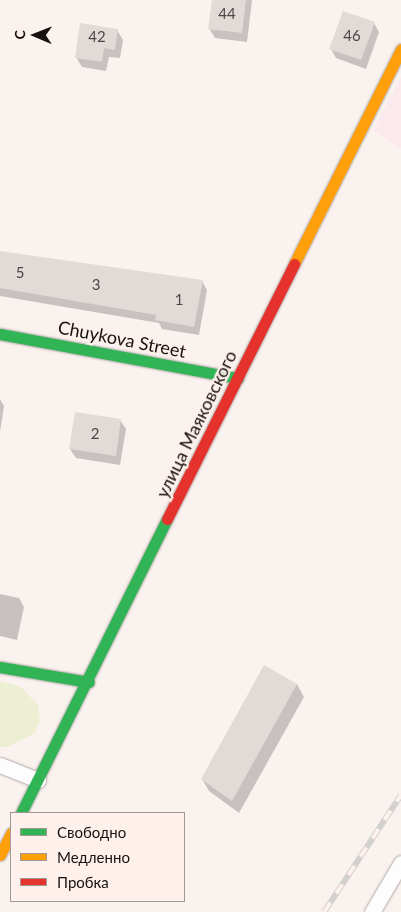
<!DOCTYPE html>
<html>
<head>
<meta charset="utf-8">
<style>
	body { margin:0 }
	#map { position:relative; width:401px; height:912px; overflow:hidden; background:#faf2ef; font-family:Lato,sans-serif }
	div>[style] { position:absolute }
	.industrial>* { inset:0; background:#fbe9ee }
	.green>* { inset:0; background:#edefd3 }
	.shadow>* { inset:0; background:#0003 }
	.building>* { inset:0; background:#e1dbd8 }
	.roads { filter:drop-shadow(0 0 1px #afa9a7) drop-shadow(0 0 1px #afa9a7) }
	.lane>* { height:15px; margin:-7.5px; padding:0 7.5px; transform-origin:7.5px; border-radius:7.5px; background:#fefdfd }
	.fast>* { height:11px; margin:-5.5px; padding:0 5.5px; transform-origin:5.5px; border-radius:5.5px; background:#30b455 }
	.slow>* { height:11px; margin:-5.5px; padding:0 5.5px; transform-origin:5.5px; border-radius:5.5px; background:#ff9f0a }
	.jam>* { height:11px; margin:-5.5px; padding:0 5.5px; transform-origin:5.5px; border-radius:5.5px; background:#e5322d }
	.rail>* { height:5.5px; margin-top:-2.75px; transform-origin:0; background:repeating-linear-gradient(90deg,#fef1eb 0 11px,#d3d1d0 0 22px); box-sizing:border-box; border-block:1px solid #d3d1d0 }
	span { translate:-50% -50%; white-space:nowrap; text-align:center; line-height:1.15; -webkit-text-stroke:4.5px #fef1eb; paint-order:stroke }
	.number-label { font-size:15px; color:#4b4644 }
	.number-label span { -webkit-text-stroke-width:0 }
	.street-label { font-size:18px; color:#161210 }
	.legend { position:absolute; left:10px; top:812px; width:175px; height:90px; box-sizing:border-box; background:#fef1eb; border:1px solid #a19893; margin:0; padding:6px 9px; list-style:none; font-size:15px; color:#161210 }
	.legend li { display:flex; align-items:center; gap:10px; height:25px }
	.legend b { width:25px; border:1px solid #a19893 }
	.north { position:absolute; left:10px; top:10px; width:50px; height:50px; -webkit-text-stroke:4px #fef1eb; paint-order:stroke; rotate:271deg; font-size:14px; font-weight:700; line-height:20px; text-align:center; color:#161210 }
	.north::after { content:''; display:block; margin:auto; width:18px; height:22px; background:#161210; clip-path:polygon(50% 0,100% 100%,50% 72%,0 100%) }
</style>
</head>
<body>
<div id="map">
	<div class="industrial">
		<div style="clip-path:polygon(401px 77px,401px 149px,373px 131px)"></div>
	</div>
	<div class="green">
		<div style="clip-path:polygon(0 681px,21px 687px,38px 705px,40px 720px,35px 733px,8px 747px,0 747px)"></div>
	</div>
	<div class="shadow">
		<div style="clip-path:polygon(213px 0,252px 0,247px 42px,215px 38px,209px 28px)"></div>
		<div style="clip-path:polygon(374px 23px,379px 32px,366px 69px,336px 58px,331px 49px)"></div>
		<div style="clip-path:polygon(117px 30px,123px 40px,120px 58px,109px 57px,106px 71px,82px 67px,76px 57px)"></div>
		<div style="clip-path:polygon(0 252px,202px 281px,207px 290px,199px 335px,162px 329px,159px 323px,0 296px)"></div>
		<div style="clip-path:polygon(0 399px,4px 406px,0 432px)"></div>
		<div style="clip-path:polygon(120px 420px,126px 429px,120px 465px,76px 458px,70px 449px)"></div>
		<div style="clip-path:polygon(0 594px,19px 598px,24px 607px,17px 640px,0 636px)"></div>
		<div style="clip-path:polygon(297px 684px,304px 697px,239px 813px,209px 791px,202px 779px)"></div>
	</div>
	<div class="building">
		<div style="clip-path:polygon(212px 0,246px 0,242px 33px,208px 29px)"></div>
		<div style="clip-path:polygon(343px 11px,375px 22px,361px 60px,329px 49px)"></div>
		<div style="clip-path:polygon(80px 23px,118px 29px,115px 50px,104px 48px,102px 62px,75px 58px)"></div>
		<div style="clip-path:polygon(0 251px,203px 280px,194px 327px,155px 320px,156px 315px,0 288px)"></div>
		<div style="clip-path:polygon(75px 412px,121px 419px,116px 456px,69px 449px)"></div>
		<div style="clip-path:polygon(264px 665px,297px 684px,232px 801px,201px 779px)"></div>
	</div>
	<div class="roads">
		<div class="lane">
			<div style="left:0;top:765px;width:41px;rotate:21.5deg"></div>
			<div style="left:372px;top:912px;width:57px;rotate:-59.4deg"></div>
		</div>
		<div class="fast">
			<div style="left:0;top:334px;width:242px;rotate:10.5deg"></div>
			<div style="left:0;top:667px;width:90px;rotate:9.6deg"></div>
			<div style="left:21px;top:813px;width:328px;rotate:-63.6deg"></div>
		</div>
		<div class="slow">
			<div style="left:294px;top:264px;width:240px;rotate:-63.5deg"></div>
			<div style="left:0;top:855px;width:25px;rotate:-63deg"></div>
		</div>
		<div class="jam">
			<div style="left:167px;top:519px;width:285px;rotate:-63.5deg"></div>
		</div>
	</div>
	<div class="rail">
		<div style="left:324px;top:912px;width:140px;rotate:-56.7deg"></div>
	</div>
	<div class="number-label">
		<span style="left:227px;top:14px">44</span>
		<span style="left:352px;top:36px">46</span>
		<span style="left:97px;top:37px">42</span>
		<span style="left:20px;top:273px">5</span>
		<span style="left:96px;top:285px">3</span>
		<span style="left:179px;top:300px">1</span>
		<span style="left:95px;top:434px">2</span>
	</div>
	<div class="street-label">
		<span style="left:122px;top:339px;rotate:11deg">Chuykova Street</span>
		<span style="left:196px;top:424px;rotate:-64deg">улица Маяковского</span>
	</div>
	<ul class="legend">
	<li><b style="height:6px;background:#30b455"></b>Свободно</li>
	<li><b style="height:6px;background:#ff9f0a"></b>Медленно</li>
	<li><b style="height:6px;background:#e5322d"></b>Пробка</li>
	</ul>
	<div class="north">С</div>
</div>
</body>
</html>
